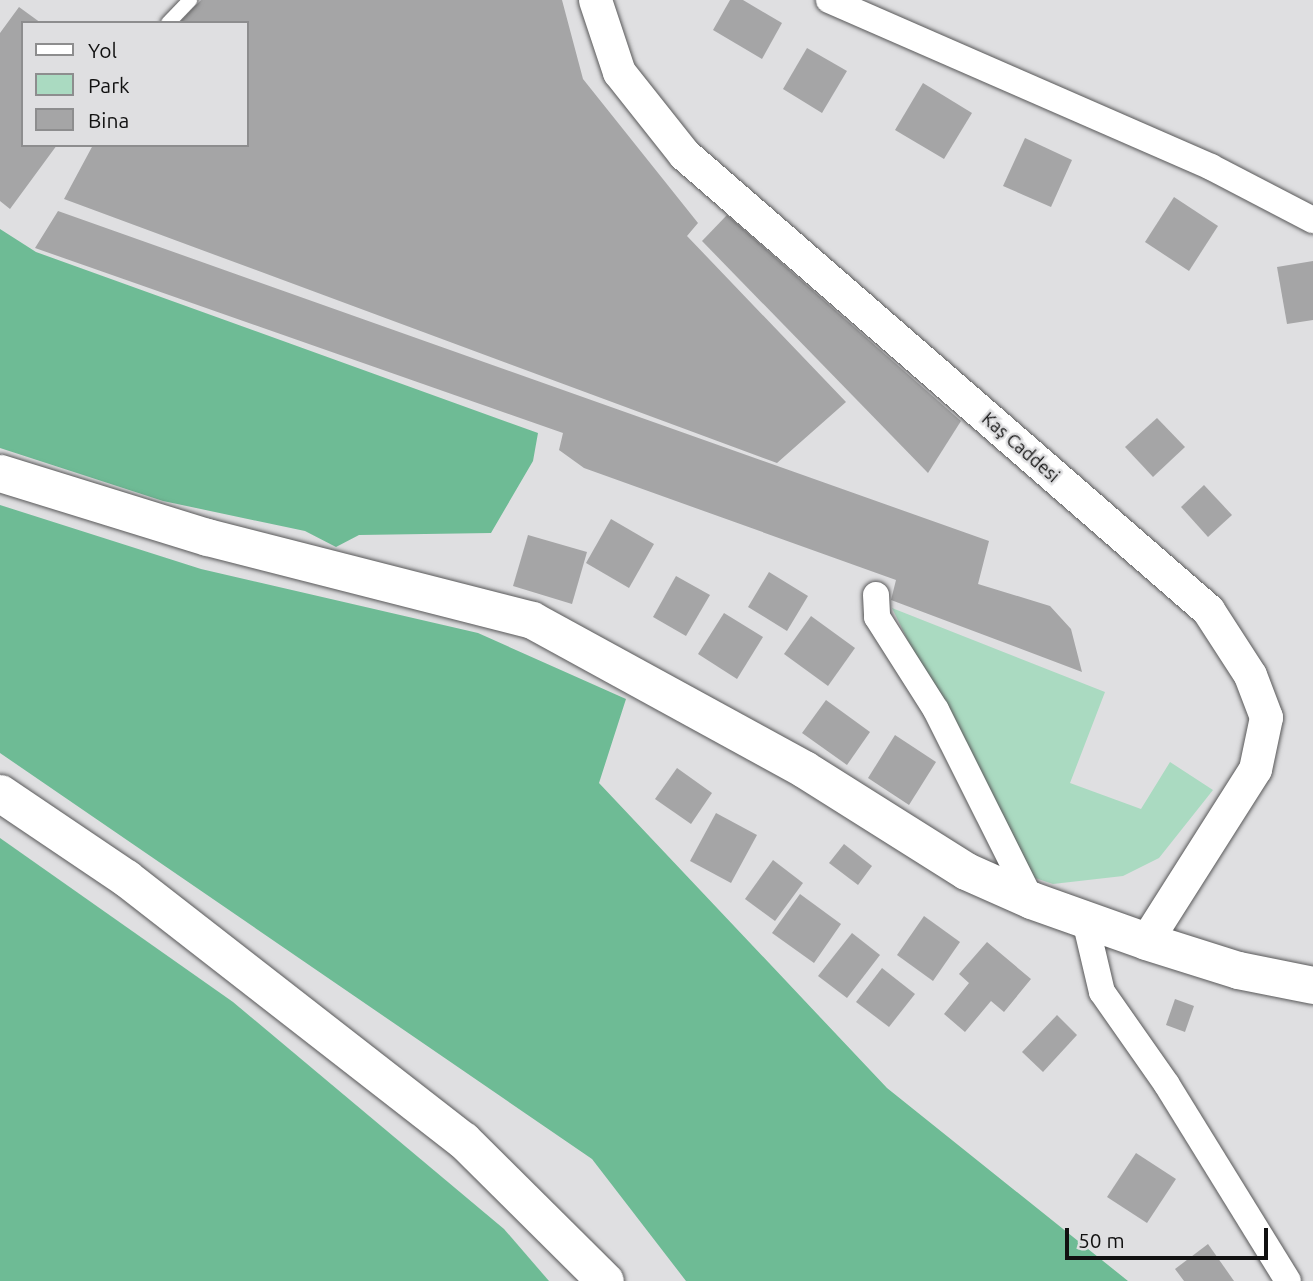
<!DOCTYPE html>
<html>
<head>
<meta charset="utf-8">
<style>
	body { margin:0 }
	#map { position:relative; width:1313px; height:1281px; overflow:hidden; background:#dfdfe1; font-family:Ubuntu,sans-serif }
	div>[style] { position:absolute }
	.green>* { inset:0; background:#aadac1 }
	.forest>* { inset:0; background:#6ebb95 }
	.building>* { inset:0; background:#a5a5a6 }
	.roads { filter:drop-shadow(0 0 2px #585859) drop-shadow(0 0 2px #585859) }
	.service>* { height:14px; margin:-7px; padding:0 7px; transform-origin:7px; border-radius:7px; background:#fff }
	.minor>* { height:26px; margin:-13px; padding:0 13px; transform-origin:13px; border-radius:13px; background:#fff }
	.tertiary>* { height:33px; margin:-16.5px; padding:0 16.5px; transform-origin:16.5px; border-radius:16.5px; background:#fff }
	.secondary>* { height:37px; margin:-18.5px; padding:0 18.5px; transform-origin:18.5px; border-radius:18.5px; background:#fff }
	span { translate:-50% -50%; white-space:nowrap; text-align:center; line-height:1.15; -webkit-text-stroke:5px #dfdfe1; paint-order:stroke }
	.street-label { font-size:18px; color:#111 }
	.legend { position:absolute; left:21px; top:21px; width:228px; height:126px; box-sizing:border-box; background:#dfdfe1; border:2px solid #8d8d8e; margin:0; padding:9px 12px; list-style:none; font-size:21px; color:#111 }
	.legend li { display:flex; align-items:center; gap:14px; height:35px }
	.legend b { width:35px; border:2px solid #8d8d8e }
	.scale { position:absolute; left:1065px; top:1228px; width:203px; height:32px; box-sizing:border-box; border:4px solid #111; border-top:0; padding-left:9px; font-size:21px; line-height:24px; white-space:nowrap; color:#111; -webkit-text-stroke:5px #dfdfe1; paint-order:stroke }
</style>
</head>
<body>
<div id="map">
	<div class="green">
		<div style="clip-path:polygon(892px 608px,1105px 692px,1070px 783px,1141px 809px,1170px 762px,1213px 790px,1159px 858px,1123px 876px,1053px 884px,1023px 874px)"></div>
	</div>
	<div class="forest">
		<div style="clip-path:polygon(0 229px,36px 252px,538px 433px,533px 461px,491px 533px,359px 535px,336px 547px,305px 531px,163px 501px,0 448px)"></div>
		<div style="clip-path:polygon(0 505px,201px 569px,478px 633px,626px 699px,599px 783px,887px 1088px,1128px 1281px,686px 1281px,592px 1159px,0 753px)"></div>
		<div style="clip-path:polygon(0 838px,233px 1002px,504px 1229px,549px 1281px,0 1281px)"></div>
	</div>
	<div class="building">
		<div style="clip-path:polygon(201px 0,562px 0,583px 79px,698px 223px,687px 236px,846px 402px,777px 463px,64px 199px,93px 145px,247px 145px,247px 23px,179px 23px)"></div>
		<div style="clip-path:polygon(730px 0,743px 0,782px 23px,762px 59px,713px 30px)"></div>
		<div style="clip-path:polygon(19px 7px,41px 23px,23px 23px,23px 145px,57px 145px,10px 209px,0 201px,0 33px)"></div>
		<div style="clip-path:polygon(807px 48px,847px 71px,822px 113px,783px 89px)"></div>
		<div style="clip-path:polygon(923px 83px,972px 113px,944px 159px,895px 130px)"></div>
		<div style="clip-path:polygon(1025px 138px,1072px 160px,1051px 207px,1003px 186px)"></div>
		<div style="clip-path:polygon(1174px 197px,1218px 226px,1189px 271px,1145px 242px)"></div>
		<div style="clip-path:polygon(58px 211px,989px 541px,978px 584px,1050px 606px,1071px 629px,1082px 672px,891px 600px,896px 580px,584px 468px,559px 450px,563px 433px,35px 248px)"></div>
		<div style="clip-path:polygon(727px 215px,961px 421px,928px 473px,702px 241px)"></div>
		<div style="clip-path:polygon(1313px 261px,1313px 320px,1287px 324px,1277px 267px)"></div>
		<div style="clip-path:polygon(1157px 418px,1185px 447px,1153px 477px,1125px 447px)"></div>
		<div style="clip-path:polygon(1204px 485px,1232px 515px,1208px 537px,1181px 507px)"></div>
		<div style="clip-path:polygon(611px 519px,654px 544px,629px 588px,586px 563px)"></div>
		<div style="clip-path:polygon(528px 535px,587px 552px,572px 604px,513px 586px)"></div>
		<div style="clip-path:polygon(769px 572px,808px 596px,787px 631px,748px 607px)"></div>
		<div style="clip-path:polygon(676px 576px,710px 595px,686px 636px,653px 617px)"></div>
		<div style="clip-path:polygon(724px 613px,763px 637px,737px 679px,698px 654px)"></div>
		<div style="clip-path:polygon(811px 616px,855px 648px,828px 686px,784px 654px)"></div>
		<div style="clip-path:polygon(826px 700px,870px 732px,847px 765px,802px 733px)"></div>
		<div style="clip-path:polygon(895px 735px,936px 762px,909px 805px,868px 778px)"></div>
		<div style="clip-path:polygon(677px 768px,712px 793px,691px 824px,655px 799px)"></div>
		<div style="clip-path:polygon(716px 813px,757px 835px,731px 883px,690px 861px)"></div>
		<div style="clip-path:polygon(844px 844px,872px 866px,858px 885px,829px 863px)"></div>
		<div style="clip-path:polygon(773px 860px,803px 883px,775px 921px,745px 899px)"></div>
		<div style="clip-path:polygon(800px 894px,841px 924px,814px 963px,772px 933px)"></div>
		<div style="clip-path:polygon(924px 916px,960px 942px,933px 981px,897px 955px)"></div>
		<div style="clip-path:polygon(852px 933px,880px 955px,847px 998px,818px 976px)"></div>
		<div style="clip-path:polygon(987px 942px,1031px 979px,1004px 1012px,991px 1001px,965px 1032px,944px 1014px,969px 983px,959px 974px)"></div>
		<div style="clip-path:polygon(882px 968px,915px 994px,889px 1027px,856px 1002px)"></div>
		<div style="clip-path:polygon(1175px 999px,1194px 1006px,1185px 1032px,1166px 1025px)"></div>
		<div style="clip-path:polygon(1057px 1015px,1077px 1035px,1043px 1072px,1022px 1052px)"></div>
		<div style="clip-path:polygon(1136px 1153px,1176px 1179px,1147px 1223px,1107px 1197px)"></div>
		<div style="clip-path:polygon(1208px 1244px,1234px 1281px,1184px 1281px,1175px 1269px)"></div>
	</div>
	<div class="roads">
		<div class="service">
			<div style="left:168px;top:23px;width:32px;rotate:-46deg"></div>
		</div>
		<div class="minor">
			<div style="left:829px;top:0;width:417px;rotate:23.6deg"></div>
			<div style="left:1211px;top:167px;width:115px;rotate:27.5deg"></div>
			<div style="left:876px;top:595px;width:22px;rotate:87deg"></div>
			<div style="left:877px;top:617px;width:110px;rotate:57.6deg"></div>
			<div style="left:936px;top:710px;width:212px;rotate:63.4deg"></div>
			<div style="left:1084px;top:916px;width:78px;rotate:76.7deg"></div>
			<div style="left:1102px;top:992px;width:113px;rotate:55deg"></div>
			<div style="left:1167px;top:1085px;width:230px;rotate:58.3deg"></div>
		</div>
		<div class="tertiary">
			<div style="left:595px;top:0;width:76px;rotate:71.6deg"></div>
			<div style="left:619px;top:72px;width:105px;rotate:51.6deg"></div>
			<div style="left:684px;top:154px;width:695px;rotate:41.03deg"></div>
			<div style="left:1208px;top:610px;width:77px;rotate:57.1deg"></div>
			<div style="left:1250px;top:675px;width:45px;rotate:69.1deg"></div>
			<div style="left:1266px;top:717px;width:53px;rotate:101.9deg"></div>
			<div style="left:1255px;top:769px;width:204px;rotate:122.4deg"></div>
		</div>
		<div class="secondary">
			<div style="left:0;top:473px;width:217px;rotate:17.2deg"></div>
			<div style="left:207px;top:537px;width:335px;rotate:14.3deg"></div>
			<div style="left:532px;top:620px;width:310px;rotate:28.7deg"></div>
			<div style="left:804px;top:769px;width:191px;rotate:32.2deg"></div>
			<div style="left:966px;top:871px;width:71px;rotate:24deg"></div>
			<div style="left:1031px;top:900px;width:122px;rotate:19.6deg"></div>
			<div style="left:1146px;top:941px;width:96px;rotate:17.5deg"></div>
			<div style="left:1238px;top:970px;width:76px;rotate:11.3deg"></div>
			<div style="left:0;top:793px;width:152px;rotate:34deg"></div>
			<div style="left:126px;top:878px;width:427px;rotate:37.9deg"></div>
			<div style="left:463px;top:1140px;width:200px;rotate:44.8deg"></div>
		</div>
	</div>
	<div class="street-label">
		<span style="left:1021px;top:447px;rotate:41deg">Kaş Caddesi</span>
	</div>
	<ul class="legend">
	<li><b style="height:9px;background:#fff"></b>Yol</li>
	<li><b style="height:19px;background:#aadac1"></b>Park</li>
	<li><b style="height:19px;background:#a5a5a6"></b>Bina</li>
	</ul>
	<div class="scale">50 m</div>
</div>
</body>
</html>
